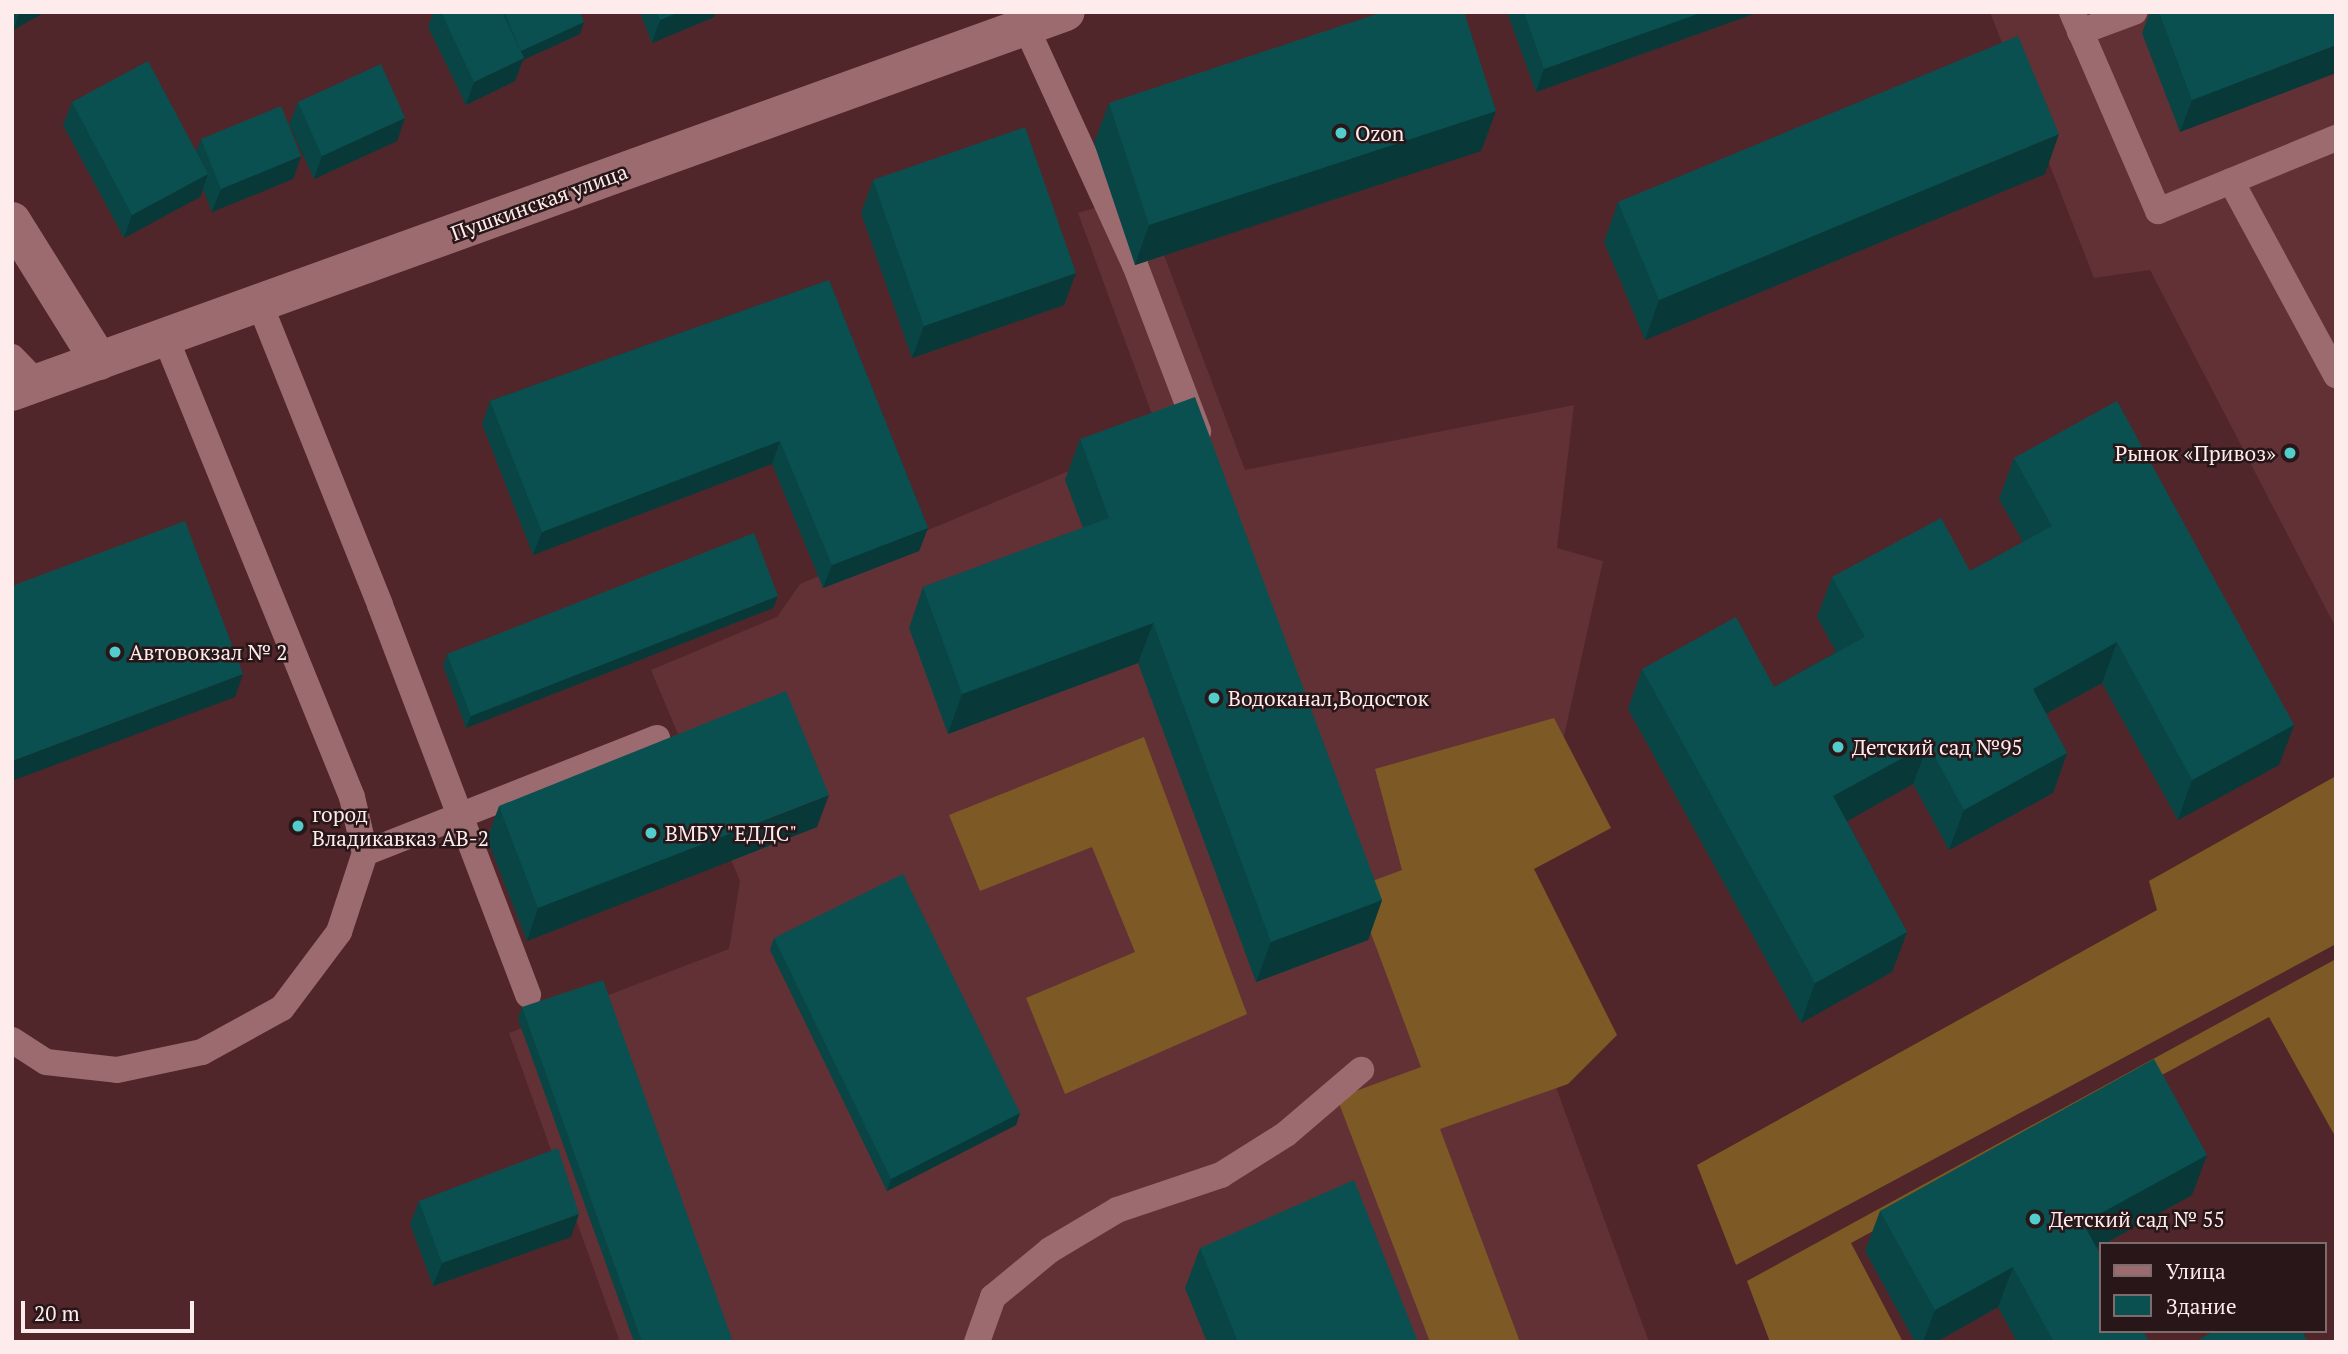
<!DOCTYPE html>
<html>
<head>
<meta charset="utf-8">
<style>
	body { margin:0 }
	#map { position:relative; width:2348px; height:1354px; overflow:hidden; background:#50262a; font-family:"PT Serif",serif }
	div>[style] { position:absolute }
	.built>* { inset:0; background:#613136 }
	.forest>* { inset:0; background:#7d5a25 }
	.service>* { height:26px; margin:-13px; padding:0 13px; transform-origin:13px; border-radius:13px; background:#9c6b6f }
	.minor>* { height:38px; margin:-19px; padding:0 19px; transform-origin:19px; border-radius:19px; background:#9c6b6f }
	.tertiary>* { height:38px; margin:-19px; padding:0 19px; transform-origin:19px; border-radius:19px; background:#9c6b6f }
	.wall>* { inset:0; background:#094545 }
	.shaded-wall>* { inset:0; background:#083838 }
	.building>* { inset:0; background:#0b5050 }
	.dots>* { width:19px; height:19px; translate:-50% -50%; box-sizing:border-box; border:4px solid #291618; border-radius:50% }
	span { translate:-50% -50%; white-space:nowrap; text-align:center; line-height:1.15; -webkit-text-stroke:5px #291618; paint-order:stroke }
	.poi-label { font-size:21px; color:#feeced }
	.left { translate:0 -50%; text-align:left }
	.right { translate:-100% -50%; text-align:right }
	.street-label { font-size:21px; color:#feeced }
	.frame { position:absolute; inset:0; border:14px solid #feeced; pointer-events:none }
	.legend { position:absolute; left:2099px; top:1242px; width:228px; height:91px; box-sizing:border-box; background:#291618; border:2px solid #7e6c6d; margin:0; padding:9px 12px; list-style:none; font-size:21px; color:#feeced }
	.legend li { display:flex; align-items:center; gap:14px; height:35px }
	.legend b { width:35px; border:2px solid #7e6c6d }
	.scale { position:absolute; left:21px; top:1301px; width:173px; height:32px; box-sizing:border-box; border:4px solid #feeced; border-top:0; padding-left:9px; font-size:21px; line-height:24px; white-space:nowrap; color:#feeced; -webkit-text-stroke:5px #291618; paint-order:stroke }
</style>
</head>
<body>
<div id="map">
	<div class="built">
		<div style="clip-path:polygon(1990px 12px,2336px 12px,2336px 628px,2150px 270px,2094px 278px)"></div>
		<div style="clip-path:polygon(1141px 194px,1245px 470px,1574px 405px,1557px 548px,1603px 561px,1562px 745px,1448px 791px,1649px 1342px,620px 1342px,509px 1033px,729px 949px,740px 881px,651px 670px,777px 617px,800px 584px,1159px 433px,1078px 213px)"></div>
	</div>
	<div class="forest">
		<div style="clip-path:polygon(1554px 718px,1611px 828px,1534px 869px,1617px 1035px,1568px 1084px,1440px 1129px,1520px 1342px,1430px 1342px,1337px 1098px,1421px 1067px,1354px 888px,1402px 870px,1375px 769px)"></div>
		<div style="clip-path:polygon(1144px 737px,1247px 1014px,1065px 1094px,1026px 998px,1135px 952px,1092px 847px,980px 891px,949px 815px)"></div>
		<div style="clip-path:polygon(2336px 776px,2336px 944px,1736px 1265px,1697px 1165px,2157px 910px,2149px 881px)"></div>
		<div style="clip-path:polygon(2336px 959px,2336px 1138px,2269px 1017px,1851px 1243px,1903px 1342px,1770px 1342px,1747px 1281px)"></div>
	</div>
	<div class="service">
		<div style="left:2072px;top:12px;width:217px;rotate:66.6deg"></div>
		<div style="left:2158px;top:211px;width:192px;rotate:-22.3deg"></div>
		<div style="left:1026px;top:27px;width:262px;rotate:65.4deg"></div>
		<div style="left:1135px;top:265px;width:178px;rotate:69.2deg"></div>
		<div style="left:2080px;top:32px;width:58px;rotate:-20.3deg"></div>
		<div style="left:2231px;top:181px;width:221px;rotate:61.6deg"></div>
		<div style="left:259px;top:302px;width:326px;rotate:68.2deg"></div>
		<div style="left:380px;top:605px;width:417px;rotate:69.2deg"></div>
		<div style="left:12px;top:357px;width:36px;rotate:46deg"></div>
		<div style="left:365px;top:853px;width:314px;rotate:-21.5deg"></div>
		<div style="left:12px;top:1040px;width:40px;rotate:32.9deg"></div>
		<div style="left:46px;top:1062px;width:71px;rotate:6.4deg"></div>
		<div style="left:117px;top:1070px;width:87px;rotate:-12deg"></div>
		<div style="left:202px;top:1052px;width:91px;rotate:-28.8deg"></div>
		<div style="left:282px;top:1008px;width:95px;rotate:-53.1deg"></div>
		<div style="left:339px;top:932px;width:83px;rotate:-71.8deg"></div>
		<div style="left:365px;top:853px;width:57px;rotate:-103.1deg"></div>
		<div style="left:352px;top:797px;width:497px;rotate:-112.1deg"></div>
		<div style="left:977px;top:1342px;width:48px;rotate:-70.4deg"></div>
		<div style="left:993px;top:1297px;width:74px;rotate:-39.5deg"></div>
		<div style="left:1050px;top:1250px;width:78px;rotate:-30.8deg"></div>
		<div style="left:1117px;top:1210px;width:110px;rotate:-18.6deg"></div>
		<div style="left:1221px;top:1175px;width:77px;rotate:-32.2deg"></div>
		<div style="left:1286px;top:1134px;width:99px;rotate:-40.5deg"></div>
	</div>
	<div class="minor">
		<div style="left:12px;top:221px;width:165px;rotate:58.1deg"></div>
	</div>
	<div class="tertiary">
		<div style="left:12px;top:392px;width:1120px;rotate:-19.83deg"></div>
	</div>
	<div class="wall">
		<div style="clip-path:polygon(12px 12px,45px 12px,13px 30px,12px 29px)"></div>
		<div style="clip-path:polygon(433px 12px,580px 12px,580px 34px,523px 60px,515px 81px,466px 105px,428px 27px)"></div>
		<div style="clip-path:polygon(640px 12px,716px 12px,714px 17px,652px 43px)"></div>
		<div style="clip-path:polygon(1507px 12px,1759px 12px,1536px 92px)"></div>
		<div style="clip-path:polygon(2150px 12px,2336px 12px,2180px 132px,2142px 33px)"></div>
		<div style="clip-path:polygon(72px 102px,196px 152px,201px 139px,301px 156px,293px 179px,212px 212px,203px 189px,200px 197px,124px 238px,63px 125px)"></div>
		<div style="clip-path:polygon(298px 102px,397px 141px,314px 179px,289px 125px)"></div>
		<div style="clip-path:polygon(1109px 103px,1496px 111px,1481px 151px,1135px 265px,1094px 143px)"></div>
		<div style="clip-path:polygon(2045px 174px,1645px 340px,1604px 242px,1618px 202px)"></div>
		<div style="clip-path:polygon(873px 180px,1064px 305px,912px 358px,861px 213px)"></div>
		<div style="clip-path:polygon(829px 280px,928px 528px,919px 551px,823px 588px,772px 464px,533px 555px,482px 424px,490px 401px)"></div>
		<div style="clip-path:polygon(1080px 439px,1382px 900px,1368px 940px,1256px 982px,1138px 663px,948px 734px,909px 628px,923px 587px,1083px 528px,1065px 480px)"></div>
		<div style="clip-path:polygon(2014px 458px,2294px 725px,2279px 765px,2178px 820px,2102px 683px,2046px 714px,2067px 753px,2053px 793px,1949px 850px,1913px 784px,1847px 821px,1907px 932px,1892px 972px,1801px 1023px,1628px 709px,1642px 669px,1774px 687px,1836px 652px,1817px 617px,1832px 577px,1970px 571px,2023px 542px,1999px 499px)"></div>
		<div style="clip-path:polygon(773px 608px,466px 728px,443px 666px,447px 654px)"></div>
		<div style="clip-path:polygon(499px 806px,817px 827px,527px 941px,487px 839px)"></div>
		<div style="clip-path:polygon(774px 938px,1020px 1113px,1016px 1125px,887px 1191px,770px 950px)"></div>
		<div style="clip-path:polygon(522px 1007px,733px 1342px,634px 1342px,518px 1019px)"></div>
		<div style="clip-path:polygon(2207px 1155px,2192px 1195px,2097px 1248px,2149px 1342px,2017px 1342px,1998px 1307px,1936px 1342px,1915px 1342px,1865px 1251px,1880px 1211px)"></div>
		<div style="clip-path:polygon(419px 1201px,571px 1237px,433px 1286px,410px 1224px)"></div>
		<div style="clip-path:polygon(1200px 1248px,1418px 1342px,1207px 1342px,1185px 1288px)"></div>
	</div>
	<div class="shaded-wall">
		<div style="clip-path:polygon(20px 12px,45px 12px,13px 30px)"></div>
		<div style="clip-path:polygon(679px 12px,716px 12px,714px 17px,652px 43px,660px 20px)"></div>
		<div style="clip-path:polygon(1703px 12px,1759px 12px,1536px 92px,1544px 69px)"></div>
		<div style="clip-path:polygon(584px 22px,580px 34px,523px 60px,515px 81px,466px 105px,474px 82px,521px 51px)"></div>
		<div style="clip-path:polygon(2336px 45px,2336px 73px,2180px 132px,2192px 100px)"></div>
		<div style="clip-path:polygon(1496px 111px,1481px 151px,1135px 265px,1149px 225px)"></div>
		<div style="clip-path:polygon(405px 118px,397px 141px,314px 179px,322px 156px)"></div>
		<div style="clip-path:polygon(2059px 134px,2045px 174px,1645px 340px,1659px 300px)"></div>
		<div style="clip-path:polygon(301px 156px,293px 179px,212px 212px,221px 189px)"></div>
		<div style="clip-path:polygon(208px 174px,200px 197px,124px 238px,132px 215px)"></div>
		<div style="clip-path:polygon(1076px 273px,1064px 305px,912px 358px,924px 326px)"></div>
		<div style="clip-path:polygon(780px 441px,772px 464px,533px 555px,542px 532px)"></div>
		<div style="clip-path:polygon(928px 528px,919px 551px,823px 588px,832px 565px)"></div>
		<div style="clip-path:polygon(778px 596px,773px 608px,466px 728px,471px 716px)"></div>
		<div style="clip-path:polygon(1153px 623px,1138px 663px,948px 734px,962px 694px)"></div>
		<div style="clip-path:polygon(2117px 642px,2102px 683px,2018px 729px,2033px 689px)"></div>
		<div style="clip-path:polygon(243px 674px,235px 697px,12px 781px,12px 761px)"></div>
		<div style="clip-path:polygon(2294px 725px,2279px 765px,2178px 820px,2192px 780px)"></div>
		<div style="clip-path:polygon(1928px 744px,1913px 784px,1819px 837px,1833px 796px)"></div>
		<div style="clip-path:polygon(2067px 753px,2053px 793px,1949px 850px,1964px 810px)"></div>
		<div style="clip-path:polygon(829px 795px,817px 827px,527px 941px,538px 908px)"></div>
		<div style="clip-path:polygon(1382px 900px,1368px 940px,1256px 982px,1271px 942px)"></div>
		<div style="clip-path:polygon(1907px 932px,1892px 972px,1801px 1023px,1815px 983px)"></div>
		<div style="clip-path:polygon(1020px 1113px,1016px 1125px,887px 1191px,891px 1179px)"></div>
		<div style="clip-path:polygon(2207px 1155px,2192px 1195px,2104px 1244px,2101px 1244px,2101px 1245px,2068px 1264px,2083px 1223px)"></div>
		<div style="clip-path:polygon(579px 1214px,571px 1237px,433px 1286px,442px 1263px)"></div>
		<div style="clip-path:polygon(2013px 1267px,1998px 1307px,1936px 1342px,1923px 1342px,1935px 1310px)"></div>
	</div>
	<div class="building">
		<div style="clip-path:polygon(441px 12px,502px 12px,524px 58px,474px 82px)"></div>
		<div style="clip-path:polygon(504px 12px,580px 12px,584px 22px,521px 51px)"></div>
		<div style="clip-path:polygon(657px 12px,679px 12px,660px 20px)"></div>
		<div style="clip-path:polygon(1383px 12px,1464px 12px,1496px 111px,1149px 225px,1109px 103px)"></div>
		<div style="clip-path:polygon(1524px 12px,1703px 12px,1544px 69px)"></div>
		<div style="clip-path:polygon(2159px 12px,2336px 12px,2336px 45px,2192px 100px)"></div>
		<div style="clip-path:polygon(2018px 36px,2059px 134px,1659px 300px,1618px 202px)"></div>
		<div style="clip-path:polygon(148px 61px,208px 174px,132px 215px,72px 102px)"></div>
		<div style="clip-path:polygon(381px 64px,405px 118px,322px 156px,298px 102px)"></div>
		<div style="clip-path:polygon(281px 106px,301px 156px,221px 189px,201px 139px)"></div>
		<div style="clip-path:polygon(1025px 127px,1076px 273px,924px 326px,873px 180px)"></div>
		<div style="clip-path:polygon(829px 280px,928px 528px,832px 565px,780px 441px,542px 532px,490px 401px)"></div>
		<div style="clip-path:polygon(1195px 397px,1382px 900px,1271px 942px,1153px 623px,962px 694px,923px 587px,1109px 518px,1080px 439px)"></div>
		<div style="clip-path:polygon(2117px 401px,2294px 725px,2192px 780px,2117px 642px,2033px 689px,2067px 753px,1964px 810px,1928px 744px,1833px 796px,1907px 932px,1815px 983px,1642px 669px,1736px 617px,1774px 687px,1865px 637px,1832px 577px,1941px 518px,1970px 571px,2052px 526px,2014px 458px)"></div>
		<div style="clip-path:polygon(185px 521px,243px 674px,12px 761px,12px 586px)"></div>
		<div style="clip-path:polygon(754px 533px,778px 596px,471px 716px,447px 654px)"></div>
		<div style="clip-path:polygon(786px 691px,829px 795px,538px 908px,499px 806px)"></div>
		<div style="clip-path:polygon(903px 874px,1020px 1113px,891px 1179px,774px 938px)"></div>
		<div style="clip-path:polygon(603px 980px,733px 1342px,642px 1342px,522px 1007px)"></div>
		<div style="clip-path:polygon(2154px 1059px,2207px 1155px,2083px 1223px,2101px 1256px,2101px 1331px,2143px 1331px,2149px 1342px,2054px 1342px,2013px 1267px,1935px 1310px,1880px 1211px)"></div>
		<div style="clip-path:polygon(558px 1148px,579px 1214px,442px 1263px,419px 1201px)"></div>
		<div style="clip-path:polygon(1354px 1180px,1418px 1342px,1238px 1342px,1200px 1248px)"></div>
		<div style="clip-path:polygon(2214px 1331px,2302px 1331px,2308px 1342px,2195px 1342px)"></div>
	</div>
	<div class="dots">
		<div style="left:1341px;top:133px;background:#52cdcc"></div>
		<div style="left:2290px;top:453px;background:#52cdcc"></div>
		<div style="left:115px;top:652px;background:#52cdcc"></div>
		<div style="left:1214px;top:698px;background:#52cdcc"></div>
		<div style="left:1838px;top:747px;background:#52cdcc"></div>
		<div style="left:298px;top:826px;background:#52cdcc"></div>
		<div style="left:651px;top:833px;background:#52cdcc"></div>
		<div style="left:2035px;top:1219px;background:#52cdcc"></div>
	</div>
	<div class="poi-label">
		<span class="left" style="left:1355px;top:133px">Ozon</span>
		<span class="right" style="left:2276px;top:453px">Рынок «Привоз»</span>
		<span class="left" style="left:129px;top:652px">Автовокзал № 2</span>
		<span class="left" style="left:1228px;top:698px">Водоканал,Водосток</span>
		<span class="left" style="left:1852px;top:747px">Детский сад №95</span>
		<span class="left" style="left:312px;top:826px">город<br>Владикавказ АВ-2</span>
		<span class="left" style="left:665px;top:833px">ВМБУ "ЕДДС"</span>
		<span class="left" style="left:2049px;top:1219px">Детский сад № 55</span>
	</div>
	<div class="street-label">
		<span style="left:539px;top:202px;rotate:-20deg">Пушкинская улица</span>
	</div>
	<div class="frame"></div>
	<ul class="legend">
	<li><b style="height:9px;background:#9c6b6f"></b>Улица</li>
	<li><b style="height:19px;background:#0b5050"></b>Здание</li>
	</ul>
	<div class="scale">20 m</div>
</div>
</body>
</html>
